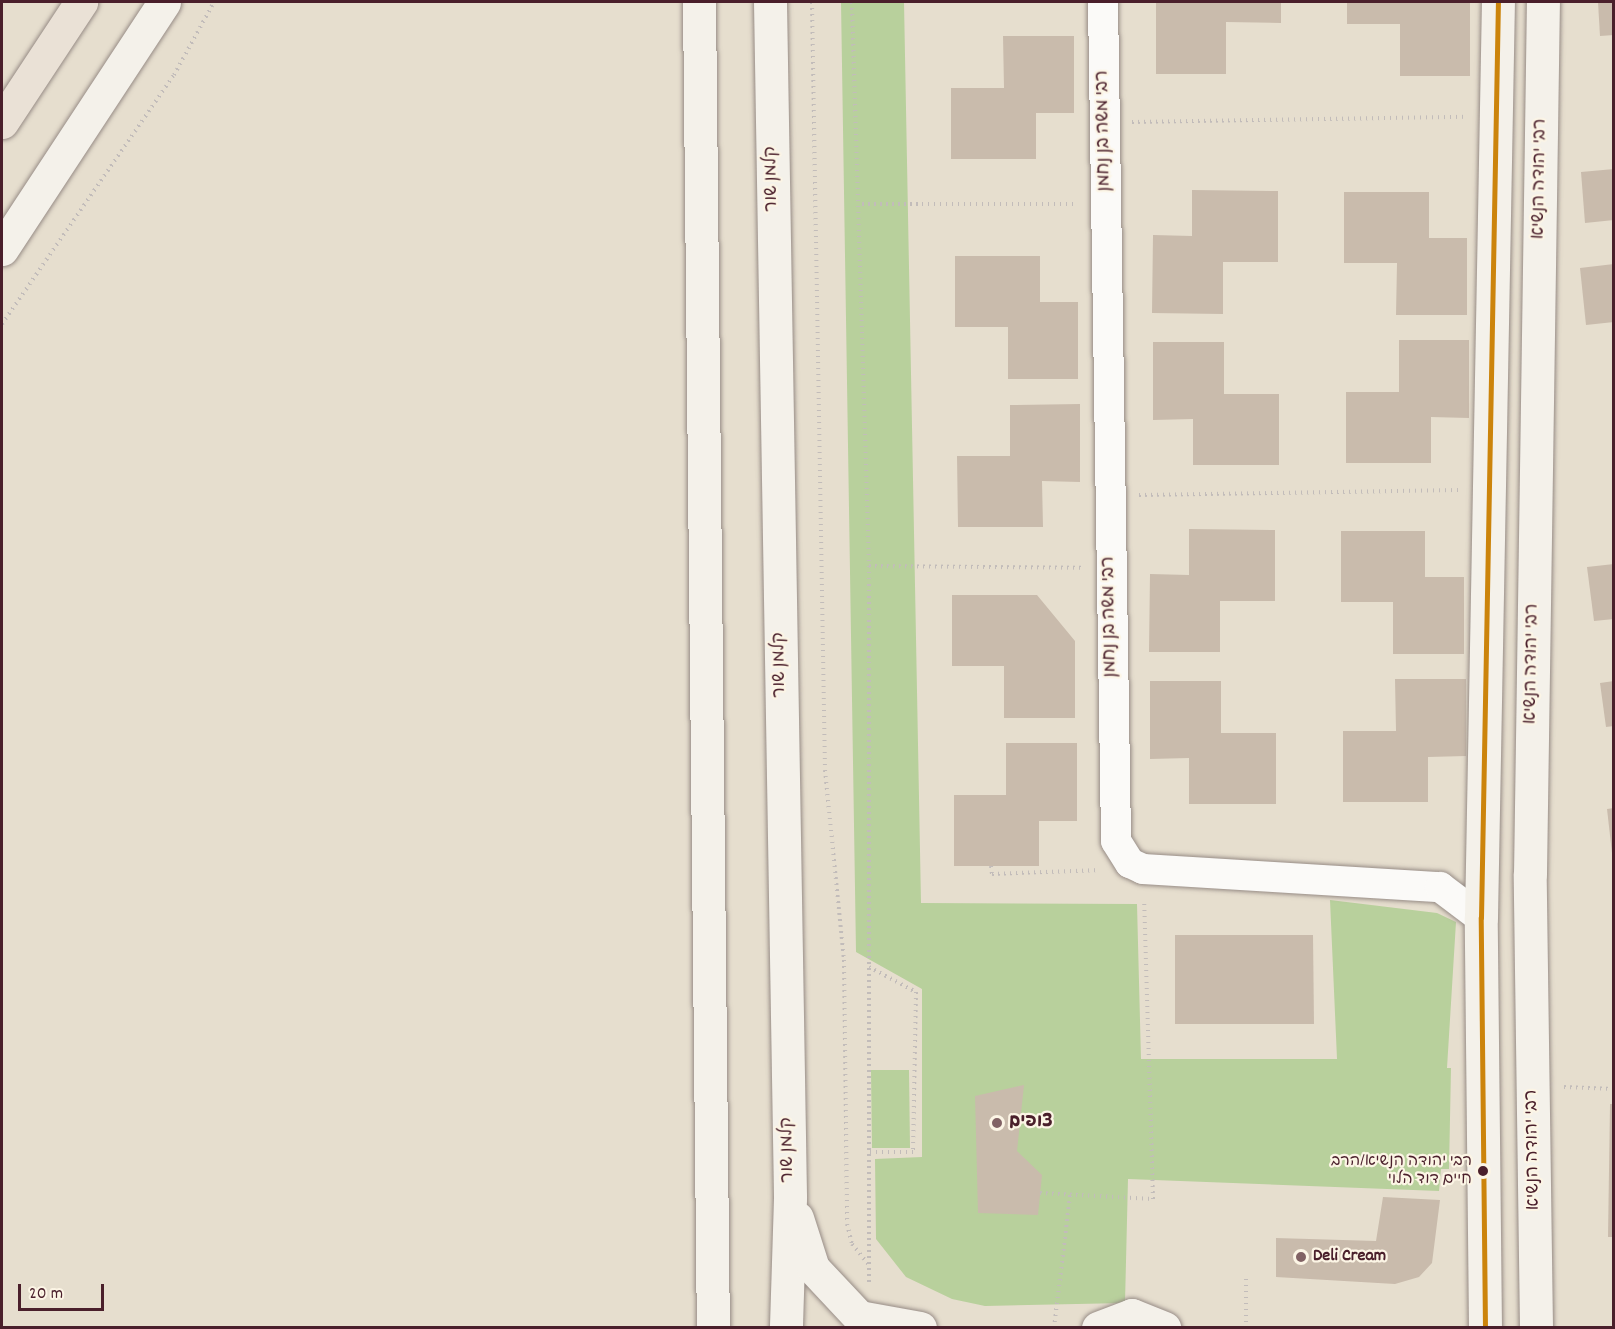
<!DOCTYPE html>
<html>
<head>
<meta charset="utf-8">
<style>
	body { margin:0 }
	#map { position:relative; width:1615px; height:1329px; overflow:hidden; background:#e6dece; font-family:Dekko,"Playpen Sans Hebrew",sans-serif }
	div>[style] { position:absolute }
	.green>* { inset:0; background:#b8d09c }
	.building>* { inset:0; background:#c9bbac }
	.path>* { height:4px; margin-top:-2px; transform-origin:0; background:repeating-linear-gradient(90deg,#c2bcba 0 1.5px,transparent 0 6px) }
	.roads { filter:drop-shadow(0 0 2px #978c86) drop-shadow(0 0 2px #978c86) }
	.street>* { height:30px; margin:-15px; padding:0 15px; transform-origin:15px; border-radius:15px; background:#fbfaf8 }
	.secondary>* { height:33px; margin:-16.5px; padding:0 16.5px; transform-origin:16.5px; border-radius:16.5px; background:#f4f1ea }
	.highway>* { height:33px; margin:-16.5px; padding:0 16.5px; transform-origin:16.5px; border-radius:16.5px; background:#eae1d6 }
	.bus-1>* { height:4.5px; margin:-2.25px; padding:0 2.25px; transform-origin:2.25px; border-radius:2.25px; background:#cc840b }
	.dots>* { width:16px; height:16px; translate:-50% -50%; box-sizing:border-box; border:3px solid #fcf5e5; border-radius:50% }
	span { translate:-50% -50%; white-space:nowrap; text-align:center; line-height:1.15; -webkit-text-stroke:4.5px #fcf5e5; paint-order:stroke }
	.bus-label { font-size:16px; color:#4a1f2b }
	.right { translate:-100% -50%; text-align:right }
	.street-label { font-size:18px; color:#4a1f2b }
	.poi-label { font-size:18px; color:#4a1f2b; font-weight:700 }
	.left { translate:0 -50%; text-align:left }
	.frame { position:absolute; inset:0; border:3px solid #4a1f2b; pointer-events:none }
	.scale { position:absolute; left:18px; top:1284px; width:86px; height:27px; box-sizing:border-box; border:3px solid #4a1f2b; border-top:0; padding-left:8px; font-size:18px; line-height:21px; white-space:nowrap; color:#4a1f2b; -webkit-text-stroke:4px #fcf5e5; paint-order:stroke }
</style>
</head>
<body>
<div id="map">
	<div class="green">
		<div style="clip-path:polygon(841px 2px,904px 2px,921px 903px,1137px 904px,1141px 1059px,1337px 1059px,1330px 900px,1437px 913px,1456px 922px,1447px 1068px,1451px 1068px,1449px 1169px,1441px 1169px,1439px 1191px,1128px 1179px,1125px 1303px,985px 1306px,952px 1299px,906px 1277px,876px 1239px,875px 1159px,922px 1157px,922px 989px,856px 952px)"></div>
		<div style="clip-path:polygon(871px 1070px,909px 1070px,910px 1148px,872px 1148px)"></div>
	</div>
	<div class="building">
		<div style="clip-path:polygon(1156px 2px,1281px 2px,1281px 23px,1226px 22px,1226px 74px,1156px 74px)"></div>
		<div style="clip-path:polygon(1347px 2px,1470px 2px,1470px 76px,1400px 76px,1400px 24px,1347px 24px)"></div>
		<div style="clip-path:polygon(1598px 2px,1614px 2px,1614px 35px,1600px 36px)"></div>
		<div style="clip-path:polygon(1003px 36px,1074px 36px,1074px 113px,1036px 113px,1036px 159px,951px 159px,951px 88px,1004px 88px)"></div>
		<div style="clip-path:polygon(1614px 169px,1614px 220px,1585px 223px,1581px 172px)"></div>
		<div style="clip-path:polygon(1192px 190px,1278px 191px,1278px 262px,1223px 262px,1223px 314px,1152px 313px,1153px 235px,1192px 236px)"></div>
		<div style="clip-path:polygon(1344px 192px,1429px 192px,1429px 238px,1467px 238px,1467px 315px,1396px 315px,1397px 263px,1344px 263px)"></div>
		<div style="clip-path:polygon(955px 256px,1040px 256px,1040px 302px,1078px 302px,1078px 379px,1008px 379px,1008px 327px,955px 327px)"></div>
		<div style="clip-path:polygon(1614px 264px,1614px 322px,1586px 325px,1580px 268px)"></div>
		<div style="clip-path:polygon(1399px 340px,1469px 340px,1469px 418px,1431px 417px,1431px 463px,1346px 463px,1346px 392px,1399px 392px)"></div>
		<div style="clip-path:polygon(1153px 342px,1224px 342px,1224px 394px,1279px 394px,1279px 465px,1193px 465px,1193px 419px,1153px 420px)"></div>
		<div style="clip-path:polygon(1080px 404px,1080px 482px,1042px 481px,1043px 527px,958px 527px,957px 456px,1010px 456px,1010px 405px)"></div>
		<div style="clip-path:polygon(1189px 529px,1275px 530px,1275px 601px,1220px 601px,1220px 652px,1149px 652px,1150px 574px,1189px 575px)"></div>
		<div style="clip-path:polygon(1341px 531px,1425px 531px,1425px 577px,1464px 577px,1464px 654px,1393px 654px,1393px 602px,1341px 602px)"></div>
		<div style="clip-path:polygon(1614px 564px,1614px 619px,1594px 621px,1587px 567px)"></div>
		<div style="clip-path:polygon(952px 595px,1037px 595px,1075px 641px,1075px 718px,1004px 718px,1004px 666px,952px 666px)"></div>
		<div style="clip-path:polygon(1395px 679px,1466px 679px,1466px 756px,1428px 757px,1428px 802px,1343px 802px,1343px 731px,1396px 731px)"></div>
		<div style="clip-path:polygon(1150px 681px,1221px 681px,1221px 733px,1276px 733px,1276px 804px,1189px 804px,1189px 758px,1150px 759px)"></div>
		<div style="clip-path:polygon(1614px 681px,1614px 726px,1606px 727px,1600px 683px)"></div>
		<div style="clip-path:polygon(1006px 743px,1077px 743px,1077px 821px,1039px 821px,1039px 866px,954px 866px,954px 795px,1006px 795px)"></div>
		<div style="clip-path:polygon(1614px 808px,1614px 853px,1612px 853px,1607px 809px)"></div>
		<div style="clip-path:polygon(1175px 935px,1313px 935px,1314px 1024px,1175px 1024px)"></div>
		<div style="clip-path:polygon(1024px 1085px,1017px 1151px,1042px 1175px,1038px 1215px,978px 1213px,975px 1096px)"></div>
		<div style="clip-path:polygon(1610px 1104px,1614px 1104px,1614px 1237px,1608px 1237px)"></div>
		<div style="clip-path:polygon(1383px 1197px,1440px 1200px,1432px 1263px,1419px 1277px,1395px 1284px,1276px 1277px,1276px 1238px,1376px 1241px)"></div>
	</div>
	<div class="path">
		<div style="left:812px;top:2px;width:768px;rotate:89.03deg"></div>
		<div style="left:825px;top:770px;width:191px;rotate:84.3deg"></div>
		<div style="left:844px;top:960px;width:264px;rotate:89.3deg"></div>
		<div style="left:847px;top:1224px;width:21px;rotate:76deg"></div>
		<div style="left:852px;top:1244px;width:27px;rotate:51deg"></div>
		<div style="left:852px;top:2px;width:564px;rotate:88.27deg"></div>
		<div style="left:869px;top:566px;width:716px;rotate:90deg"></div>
		<div style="left:1132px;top:122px;width:335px;rotate:-0.9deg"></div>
		<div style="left:862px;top:204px;width:216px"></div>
		<div style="left:2px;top:324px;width:303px;rotate:-55.4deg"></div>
		<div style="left:174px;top:75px;width:83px;rotate:-61.3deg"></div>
		<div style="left:1139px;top:495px;width:319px;rotate:-0.9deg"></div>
		<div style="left:869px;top:566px;width:213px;rotate:0.5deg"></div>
		<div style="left:991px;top:866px;width:8px;rotate:83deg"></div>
		<div style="left:992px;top:874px;width:108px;rotate:-2.1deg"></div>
		<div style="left:869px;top:967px;width:53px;rotate:28deg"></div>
		<div style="left:916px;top:992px;width:160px;rotate:91.1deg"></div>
		<div style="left:913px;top:1152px;width:44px;rotate:180deg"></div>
		<div style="left:1564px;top:1087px;width:50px;rotate:2.3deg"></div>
		<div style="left:1040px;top:1193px;width:113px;rotate:3deg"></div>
		<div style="left:1153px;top:1199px;width:300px;rotate:-91.7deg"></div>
		<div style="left:1054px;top:1328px;width:134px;rotate:-83.1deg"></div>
		<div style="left:1246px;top:1328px;width:52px;rotate:-90deg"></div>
	</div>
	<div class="roads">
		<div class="street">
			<div style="left:1103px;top:2px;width:839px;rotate:89.11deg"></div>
			<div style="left:1116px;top:841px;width:26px;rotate:58deg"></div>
			<div style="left:1130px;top:863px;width:14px;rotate:25deg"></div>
			<div style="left:1143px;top:869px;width:298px;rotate:3.5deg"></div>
			<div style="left:1440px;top:887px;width:51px;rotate:37.1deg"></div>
		</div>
		<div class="secondary">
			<div style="left:699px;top:2px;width:1326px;rotate:89.4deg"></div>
			<div style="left:770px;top:2px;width:1196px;rotate:89.04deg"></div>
			<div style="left:790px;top:1198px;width:130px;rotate:91.8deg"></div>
			<div style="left:2px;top:249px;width:295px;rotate:-56.7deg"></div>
			<div style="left:797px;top:1218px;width:52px;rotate:72.3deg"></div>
			<div style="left:813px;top:1268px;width:67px;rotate:46.8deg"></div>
			<div style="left:859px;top:1317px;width:62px;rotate:10.2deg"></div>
			<div style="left:1098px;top:1328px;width:36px;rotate:-21deg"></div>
			<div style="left:1132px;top:1315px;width:35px;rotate:22deg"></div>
			<div style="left:1485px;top:1328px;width:410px;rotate:-90.6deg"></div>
			<div style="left:1481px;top:918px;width:916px;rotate:-88.94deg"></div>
			<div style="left:1536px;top:1328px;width:454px;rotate:-90.8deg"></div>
			<div style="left:1530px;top:874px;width:872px;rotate:-89.15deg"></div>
		</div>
		<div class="highway">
			<div style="left:2px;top:122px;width:144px;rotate:-56.6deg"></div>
		</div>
	</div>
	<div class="bus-1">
		<div style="left:1485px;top:1328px;width:410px;rotate:-90.6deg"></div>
		<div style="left:1481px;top:918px;width:916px;rotate:-88.94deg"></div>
	</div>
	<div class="dots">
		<div style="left:997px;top:1123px;background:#816264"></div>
		<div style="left:1483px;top:1171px;background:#4a1f2b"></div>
		<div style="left:1301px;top:1257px;background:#816264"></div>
	</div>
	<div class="bus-label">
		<span class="right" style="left:1472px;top:1171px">רבי יהודה הנשיא/הרב<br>חיים דוד הלוי</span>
	</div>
	<div class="street-label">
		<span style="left:1105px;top:131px;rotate:-91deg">רבי משה בן נחמן</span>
		<span style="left:773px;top:179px;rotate:-91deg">קלמן שור</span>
		<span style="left:1541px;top:179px;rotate:-89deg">רבי יהודה הנשיא</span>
		<span style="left:1111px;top:617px;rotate:-91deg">רבי משה בן נחמן</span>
		<span style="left:1533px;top:664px;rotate:-89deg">רבי יהודה הנשיא</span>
		<span style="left:781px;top:665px;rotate:-91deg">קלמן שור</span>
		<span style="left:789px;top:1150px;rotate:-91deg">קלמן שור</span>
		<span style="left:1534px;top:1150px;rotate:-91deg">רבי יהודה הנשיא</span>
	</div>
	<div class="poi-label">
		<span class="left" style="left:1009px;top:1123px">צופים</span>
		<span class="left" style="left:1313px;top:1257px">Deli Cream</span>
	</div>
	<div class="frame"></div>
	<div class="scale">20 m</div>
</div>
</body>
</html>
